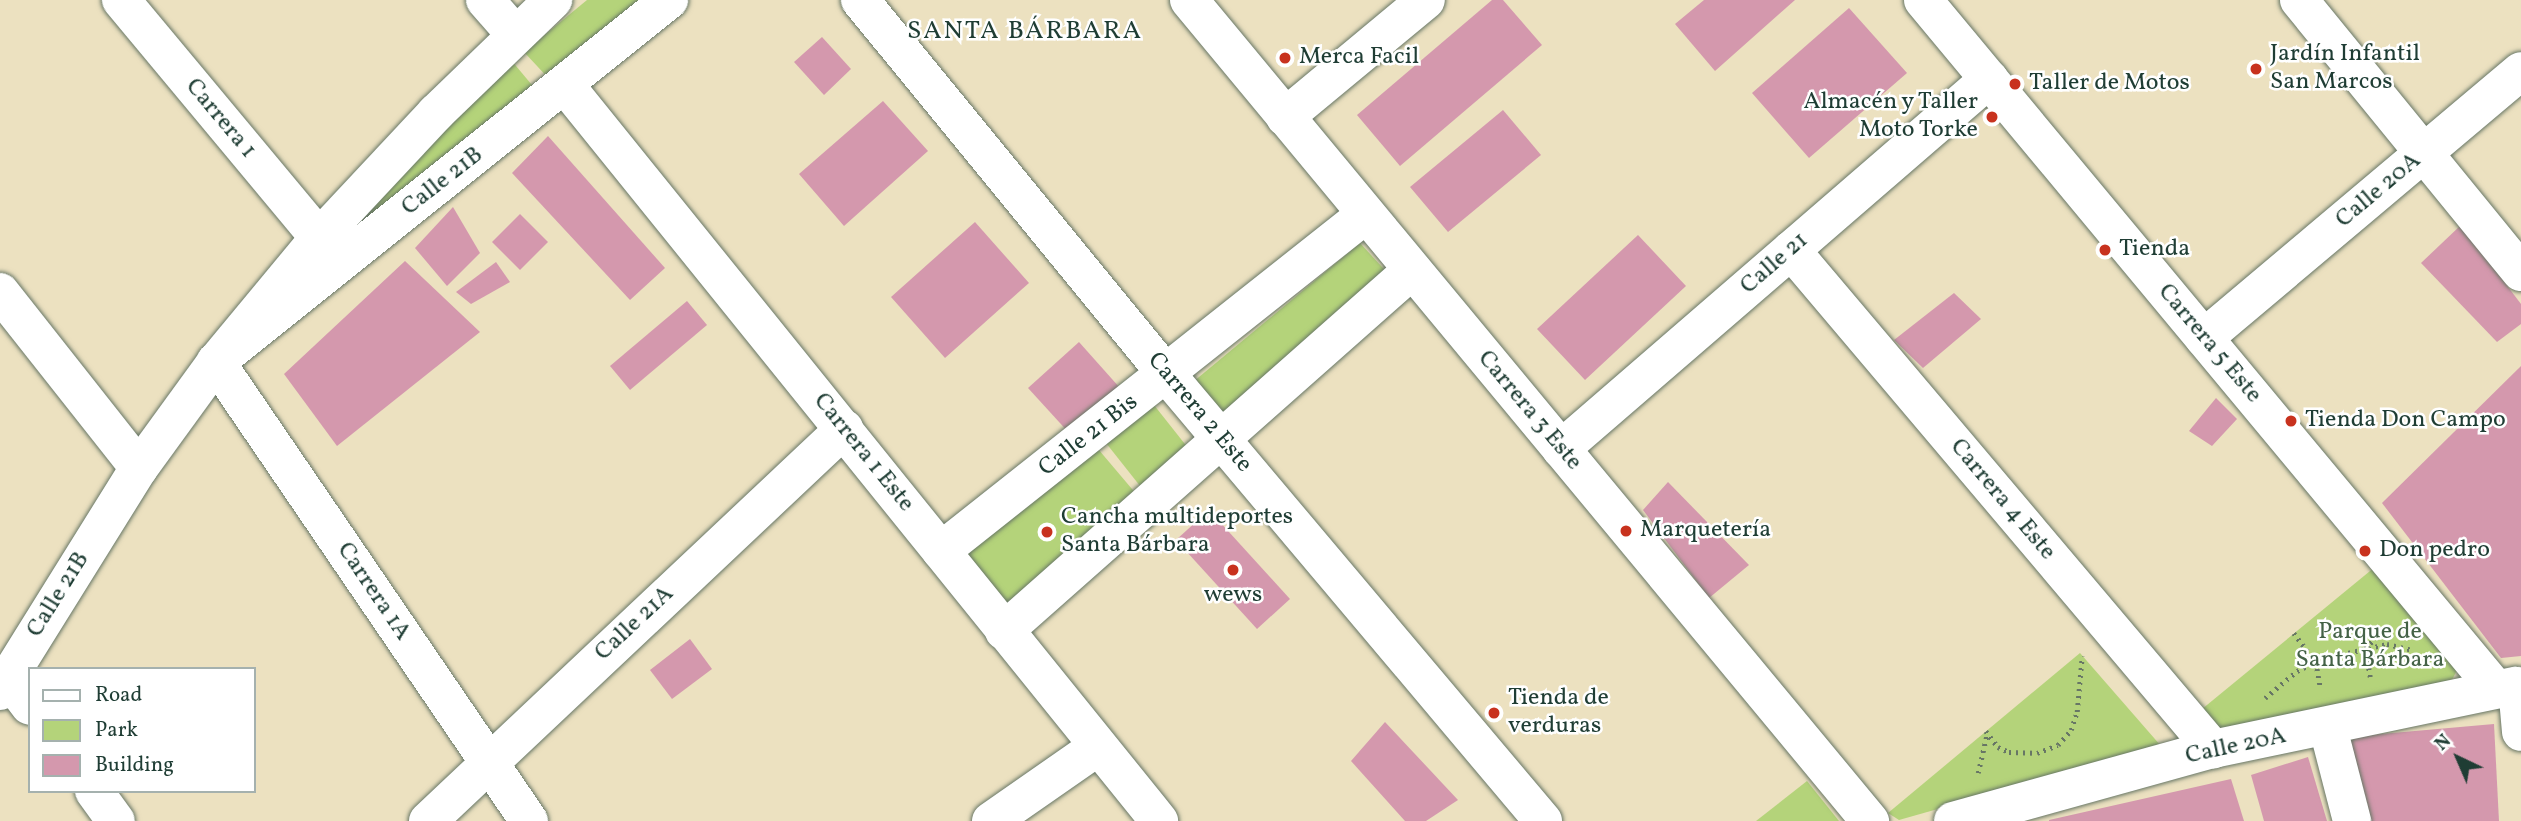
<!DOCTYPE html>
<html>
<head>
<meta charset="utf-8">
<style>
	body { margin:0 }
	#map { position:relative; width:2521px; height:821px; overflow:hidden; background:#ece1c0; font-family:Vollkorn,serif }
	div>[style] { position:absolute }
	.green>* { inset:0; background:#b4d37a }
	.building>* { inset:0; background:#d498ad }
	.path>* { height:4.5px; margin-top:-2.25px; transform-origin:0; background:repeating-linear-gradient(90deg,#677665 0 2px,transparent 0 7px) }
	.roads { filter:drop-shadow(0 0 2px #677665) drop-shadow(0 0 2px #677665) }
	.minor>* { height:38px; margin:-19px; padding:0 19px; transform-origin:19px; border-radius:19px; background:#fff }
	.dots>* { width:19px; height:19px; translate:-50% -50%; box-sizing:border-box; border:4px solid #fff; border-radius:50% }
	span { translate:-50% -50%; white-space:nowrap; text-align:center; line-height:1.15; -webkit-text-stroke:5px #fff; paint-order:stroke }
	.poi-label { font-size:24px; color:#1f3d34 }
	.left { translate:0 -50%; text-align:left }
	.right { translate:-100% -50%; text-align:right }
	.street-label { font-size:24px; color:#1f3d34 }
	.park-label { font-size:24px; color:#446246 }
	.neighbourhood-label { font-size:26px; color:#1f3d34; letter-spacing:2px }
	.legend { position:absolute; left:28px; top:667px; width:228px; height:126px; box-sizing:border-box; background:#fff; border:2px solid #a5b1ae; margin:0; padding:9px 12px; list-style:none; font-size:21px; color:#1f3d34 }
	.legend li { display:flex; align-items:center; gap:14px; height:35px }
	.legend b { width:35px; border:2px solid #a5b1ae }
	.north { position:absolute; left:2423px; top:723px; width:70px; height:70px; -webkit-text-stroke:5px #fff; paint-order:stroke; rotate:316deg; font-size:19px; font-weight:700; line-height:28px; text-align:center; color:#1f3d34 }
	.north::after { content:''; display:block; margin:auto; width:24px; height:32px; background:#1f3d34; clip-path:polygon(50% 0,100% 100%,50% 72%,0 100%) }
</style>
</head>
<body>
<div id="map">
	<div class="green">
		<div style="clip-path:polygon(587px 0,651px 0,551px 81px,524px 52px)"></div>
		<div style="clip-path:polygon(511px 60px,537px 91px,340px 238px)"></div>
		<div style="clip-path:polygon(1360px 243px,1393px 279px,1219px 427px,1187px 387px)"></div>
		<div style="clip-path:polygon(1154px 405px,1192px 453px,1144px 491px,1106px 443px)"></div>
		<div style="clip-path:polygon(1093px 443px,1143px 502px,1002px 621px,952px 561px)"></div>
		<div style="clip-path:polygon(2381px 562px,2463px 658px,2446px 692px,2220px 739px,2196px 714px)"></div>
		<div style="clip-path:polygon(2080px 653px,2161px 746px,1899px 820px,1888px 813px)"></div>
		<div style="clip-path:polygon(1807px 781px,1839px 821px,1756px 821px)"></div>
	</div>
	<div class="building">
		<div style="clip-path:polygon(1492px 0,1503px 0,1542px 45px,1400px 166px,1357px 115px)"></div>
		<div style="clip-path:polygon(1704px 0,1795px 0,1715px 71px,1675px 24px)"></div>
		<div style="clip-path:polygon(1849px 8px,1907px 73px,1809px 158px,1752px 93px)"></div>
		<div style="clip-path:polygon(822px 37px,851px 69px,824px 95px,794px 62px)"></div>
		<div style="clip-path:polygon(883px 101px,928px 151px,844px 226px,799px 174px)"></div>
		<div style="clip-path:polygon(1503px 110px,1541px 155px,1448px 232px,1410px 187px)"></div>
		<div style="clip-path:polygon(548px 136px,665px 268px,630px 300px,512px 173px)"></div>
		<div style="clip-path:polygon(453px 207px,480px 253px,447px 286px,415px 248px)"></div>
		<div style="clip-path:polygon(520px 214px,548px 242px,520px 270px,492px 242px)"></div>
		<div style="clip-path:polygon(975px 222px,1029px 283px,945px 358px,891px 297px)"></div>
		<div style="clip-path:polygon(2461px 225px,2521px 304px,2521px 324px,2497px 342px,2421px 263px)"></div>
		<div style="clip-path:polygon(1638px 235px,1686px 286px,1585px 380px,1537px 329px)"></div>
		<div style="clip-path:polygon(405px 261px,480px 332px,337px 446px,284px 374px)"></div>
		<div style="clip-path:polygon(496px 262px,510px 282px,471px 304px,456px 292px)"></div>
		<div style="clip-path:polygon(1954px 293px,1981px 319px,1923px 368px,1894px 340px)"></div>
		<div style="clip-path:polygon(687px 301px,707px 325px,630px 390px,610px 366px)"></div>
		<div style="clip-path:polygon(1079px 342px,1120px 388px,1070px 434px,1028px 388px)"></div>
		<div style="clip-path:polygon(2521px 366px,2521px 656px,2501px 658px,2382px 503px)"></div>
		<div style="clip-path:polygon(2216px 398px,2237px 419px,2212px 446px,2189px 431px)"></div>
		<div style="clip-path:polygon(1668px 482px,1749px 565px,1709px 598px,1643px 510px)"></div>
		<div style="clip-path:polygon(1209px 510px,1290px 599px,1257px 629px,1176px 540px)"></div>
		<div style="clip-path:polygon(690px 639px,712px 669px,672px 699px,650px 670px)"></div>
		<div style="clip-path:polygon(1385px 722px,1458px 800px,1426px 821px,1405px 821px,1351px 761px)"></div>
		<div style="clip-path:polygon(2494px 724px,2499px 821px,2368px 821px,2347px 737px)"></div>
		<div style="clip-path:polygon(2308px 757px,2327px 821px,2264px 821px,2251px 775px)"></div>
		<div style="clip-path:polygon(2231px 779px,2244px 821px,2049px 821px,2049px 820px)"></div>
	</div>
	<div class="path">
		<div style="left:2294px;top:633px;width:36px;rotate:53deg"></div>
		<div style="left:2316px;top:662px;width:27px;rotate:80deg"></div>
		<div style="left:2370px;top:677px;width:29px;rotate:-100deg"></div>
		<div style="left:2365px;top:648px;width:35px;rotate:-43deg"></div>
		<div style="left:2265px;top:698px;width:42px;rotate:-40.2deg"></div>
		<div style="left:2297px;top:671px;width:27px;rotate:-27deg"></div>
		<div style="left:2321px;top:659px;width:68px;rotate:-12.8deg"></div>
		<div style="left:2387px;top:644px;width:27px;rotate:13deg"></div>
		<div style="left:1986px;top:731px;width:20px;rotate:53deg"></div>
		<div style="left:1998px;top:747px;width:12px;rotate:24deg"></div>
		<div style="left:2009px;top:752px;width:28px;rotate:2deg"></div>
		<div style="left:2037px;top:753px;width:22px;rotate:-21deg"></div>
		<div style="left:2058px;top:745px;width:20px;rotate:-49deg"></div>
		<div style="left:2071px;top:730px;width:19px;rotate:-72deg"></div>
		<div style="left:2077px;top:712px;width:56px;rotate:-84.9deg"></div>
		<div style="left:1978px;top:773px;width:40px;rotate:-77deg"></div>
	</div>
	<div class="roads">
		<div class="minor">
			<div style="left:121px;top:0;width:310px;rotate:50.2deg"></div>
			<div style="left:485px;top:0;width:44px;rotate:48.7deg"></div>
			<div style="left:860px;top:0;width:486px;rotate:50.7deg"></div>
			<div style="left:1168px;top:376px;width:582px;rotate:49.88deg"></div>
			<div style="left:1189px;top:0;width:1067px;rotate:50.33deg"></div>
			<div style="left:1923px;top:0;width:895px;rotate:50.26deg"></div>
			<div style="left:2299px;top:0;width:351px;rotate:50.8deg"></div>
			<div style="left:565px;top:85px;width:946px;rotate:51.09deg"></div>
			<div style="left:1285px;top:117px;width:183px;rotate:-39.7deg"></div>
			<div style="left:1791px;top:250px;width:654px;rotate:49.78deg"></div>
			<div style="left:0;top:292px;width:224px;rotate:51.7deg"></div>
			<div style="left:2204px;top:338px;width:414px;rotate:-40.1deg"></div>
			<div style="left:1561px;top:449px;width:566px;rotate:-40.84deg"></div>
			<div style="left:941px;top:551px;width:542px;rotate:-38.41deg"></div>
			<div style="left:1004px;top:631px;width:545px;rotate:-41.5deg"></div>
			<div style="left:8px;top:677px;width:36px;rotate:53deg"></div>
			<div style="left:2517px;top:686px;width:46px;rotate:85deg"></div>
			<div style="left:0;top:691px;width:263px;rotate:-58.1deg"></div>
			<div style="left:139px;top:468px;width:131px;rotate:-54deg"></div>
			<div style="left:216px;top:362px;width:161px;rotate:-50.3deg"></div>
			<div style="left:319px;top:238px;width:171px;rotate:-46.9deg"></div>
			<div style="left:436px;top:113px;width:163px;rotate:-44deg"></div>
			<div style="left:2328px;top:728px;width:96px;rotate:75.5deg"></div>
			<div style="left:94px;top:791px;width:37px;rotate:54deg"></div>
			<div style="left:428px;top:821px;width:572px;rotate:-43.3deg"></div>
			<div style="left:529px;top:821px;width:556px;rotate:-124.29deg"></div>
			<div style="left:216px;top:362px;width:580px;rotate:-38.63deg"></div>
			<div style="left:991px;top:821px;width:128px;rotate:-34.8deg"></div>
			<div style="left:1953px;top:821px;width:270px;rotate:-15.5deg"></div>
			<div style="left:2213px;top:749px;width:309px;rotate:-11.8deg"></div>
		</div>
	</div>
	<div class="dots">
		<div style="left:1285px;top:58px;background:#c8321e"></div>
		<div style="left:2256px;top:69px;background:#c8321e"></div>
		<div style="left:2015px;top:84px;background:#c8321e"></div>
		<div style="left:1992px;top:117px;background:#c8321e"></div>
		<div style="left:2105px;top:250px;background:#c8321e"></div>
		<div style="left:2291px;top:421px;background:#c8321e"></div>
		<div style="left:1626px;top:531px;background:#c8321e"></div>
		<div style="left:1047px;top:532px;background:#c8321e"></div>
		<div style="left:2365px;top:551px;background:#c8321e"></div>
		<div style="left:1233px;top:570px;background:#c8321e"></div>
		<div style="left:1494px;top:713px;background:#c8321e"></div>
	</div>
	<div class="poi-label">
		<span class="left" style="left:2270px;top:69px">Jardín Infantil<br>San Marcos</span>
		<span class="left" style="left:1299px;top:58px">Merca Facil</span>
		<span class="left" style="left:2029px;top:84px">Taller de Motos</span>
		<span class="right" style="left:1978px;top:117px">Almacén y Taller<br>Moto Torke</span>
		<span class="left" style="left:2119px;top:250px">Tienda</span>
		<span class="left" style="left:2305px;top:421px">Tienda Don Campo</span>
		<span class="left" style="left:1061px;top:532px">Cancha multideportes<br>Santa Bárbara</span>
		<span class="left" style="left:1640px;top:531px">Marquetería</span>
		<span class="left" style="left:2379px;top:551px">Don pedro</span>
		<span style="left:1233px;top:596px">wews</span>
		<span class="left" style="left:1508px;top:713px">Tienda de<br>verduras</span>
	</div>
	<div class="street-label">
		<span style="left:220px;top:119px;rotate:50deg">Carrera 1</span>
		<span style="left:443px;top:182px;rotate:-38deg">Calle 21B</span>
		<span style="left:2379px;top:191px;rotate:-40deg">Calle 20A</span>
		<span style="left:1775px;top:264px;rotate:-41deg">Calle 21</span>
		<span style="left:2209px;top:344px;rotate:50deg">Carrera 5 Este</span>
		<span style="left:1529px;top:411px;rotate:50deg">Carrera 3 Este</span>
		<span style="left:1199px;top:413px;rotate:50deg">Carrera 2 Este</span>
		<span style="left:1089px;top:436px;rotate:-38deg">Calle 21 Bis</span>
		<span style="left:863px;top:453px;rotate:51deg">Carrera 1 Este</span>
		<span style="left:2002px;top:500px;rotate:50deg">Carrera 4 Este</span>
		<span style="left:373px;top:592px;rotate:56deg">Carrera 1A</span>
		<span style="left:59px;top:595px;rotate:-58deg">Calle 21B</span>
		<span style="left:635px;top:624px;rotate:-43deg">Calle 21A</span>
		<span style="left:2236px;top:747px;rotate:-12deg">Calle 20A</span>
	</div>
	<div class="park-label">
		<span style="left:2370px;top:647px">Parque de<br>Santa Bárbara</span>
	</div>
	<div class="neighbourhood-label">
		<span style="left:1025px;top:32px">SANTA BÁRBARA</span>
	</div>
	<ul class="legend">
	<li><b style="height:9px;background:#fff"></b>Road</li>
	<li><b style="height:19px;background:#b4d37a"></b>Park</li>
	<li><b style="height:19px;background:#d498ad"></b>Building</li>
	</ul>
	<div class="north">N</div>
</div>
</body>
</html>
